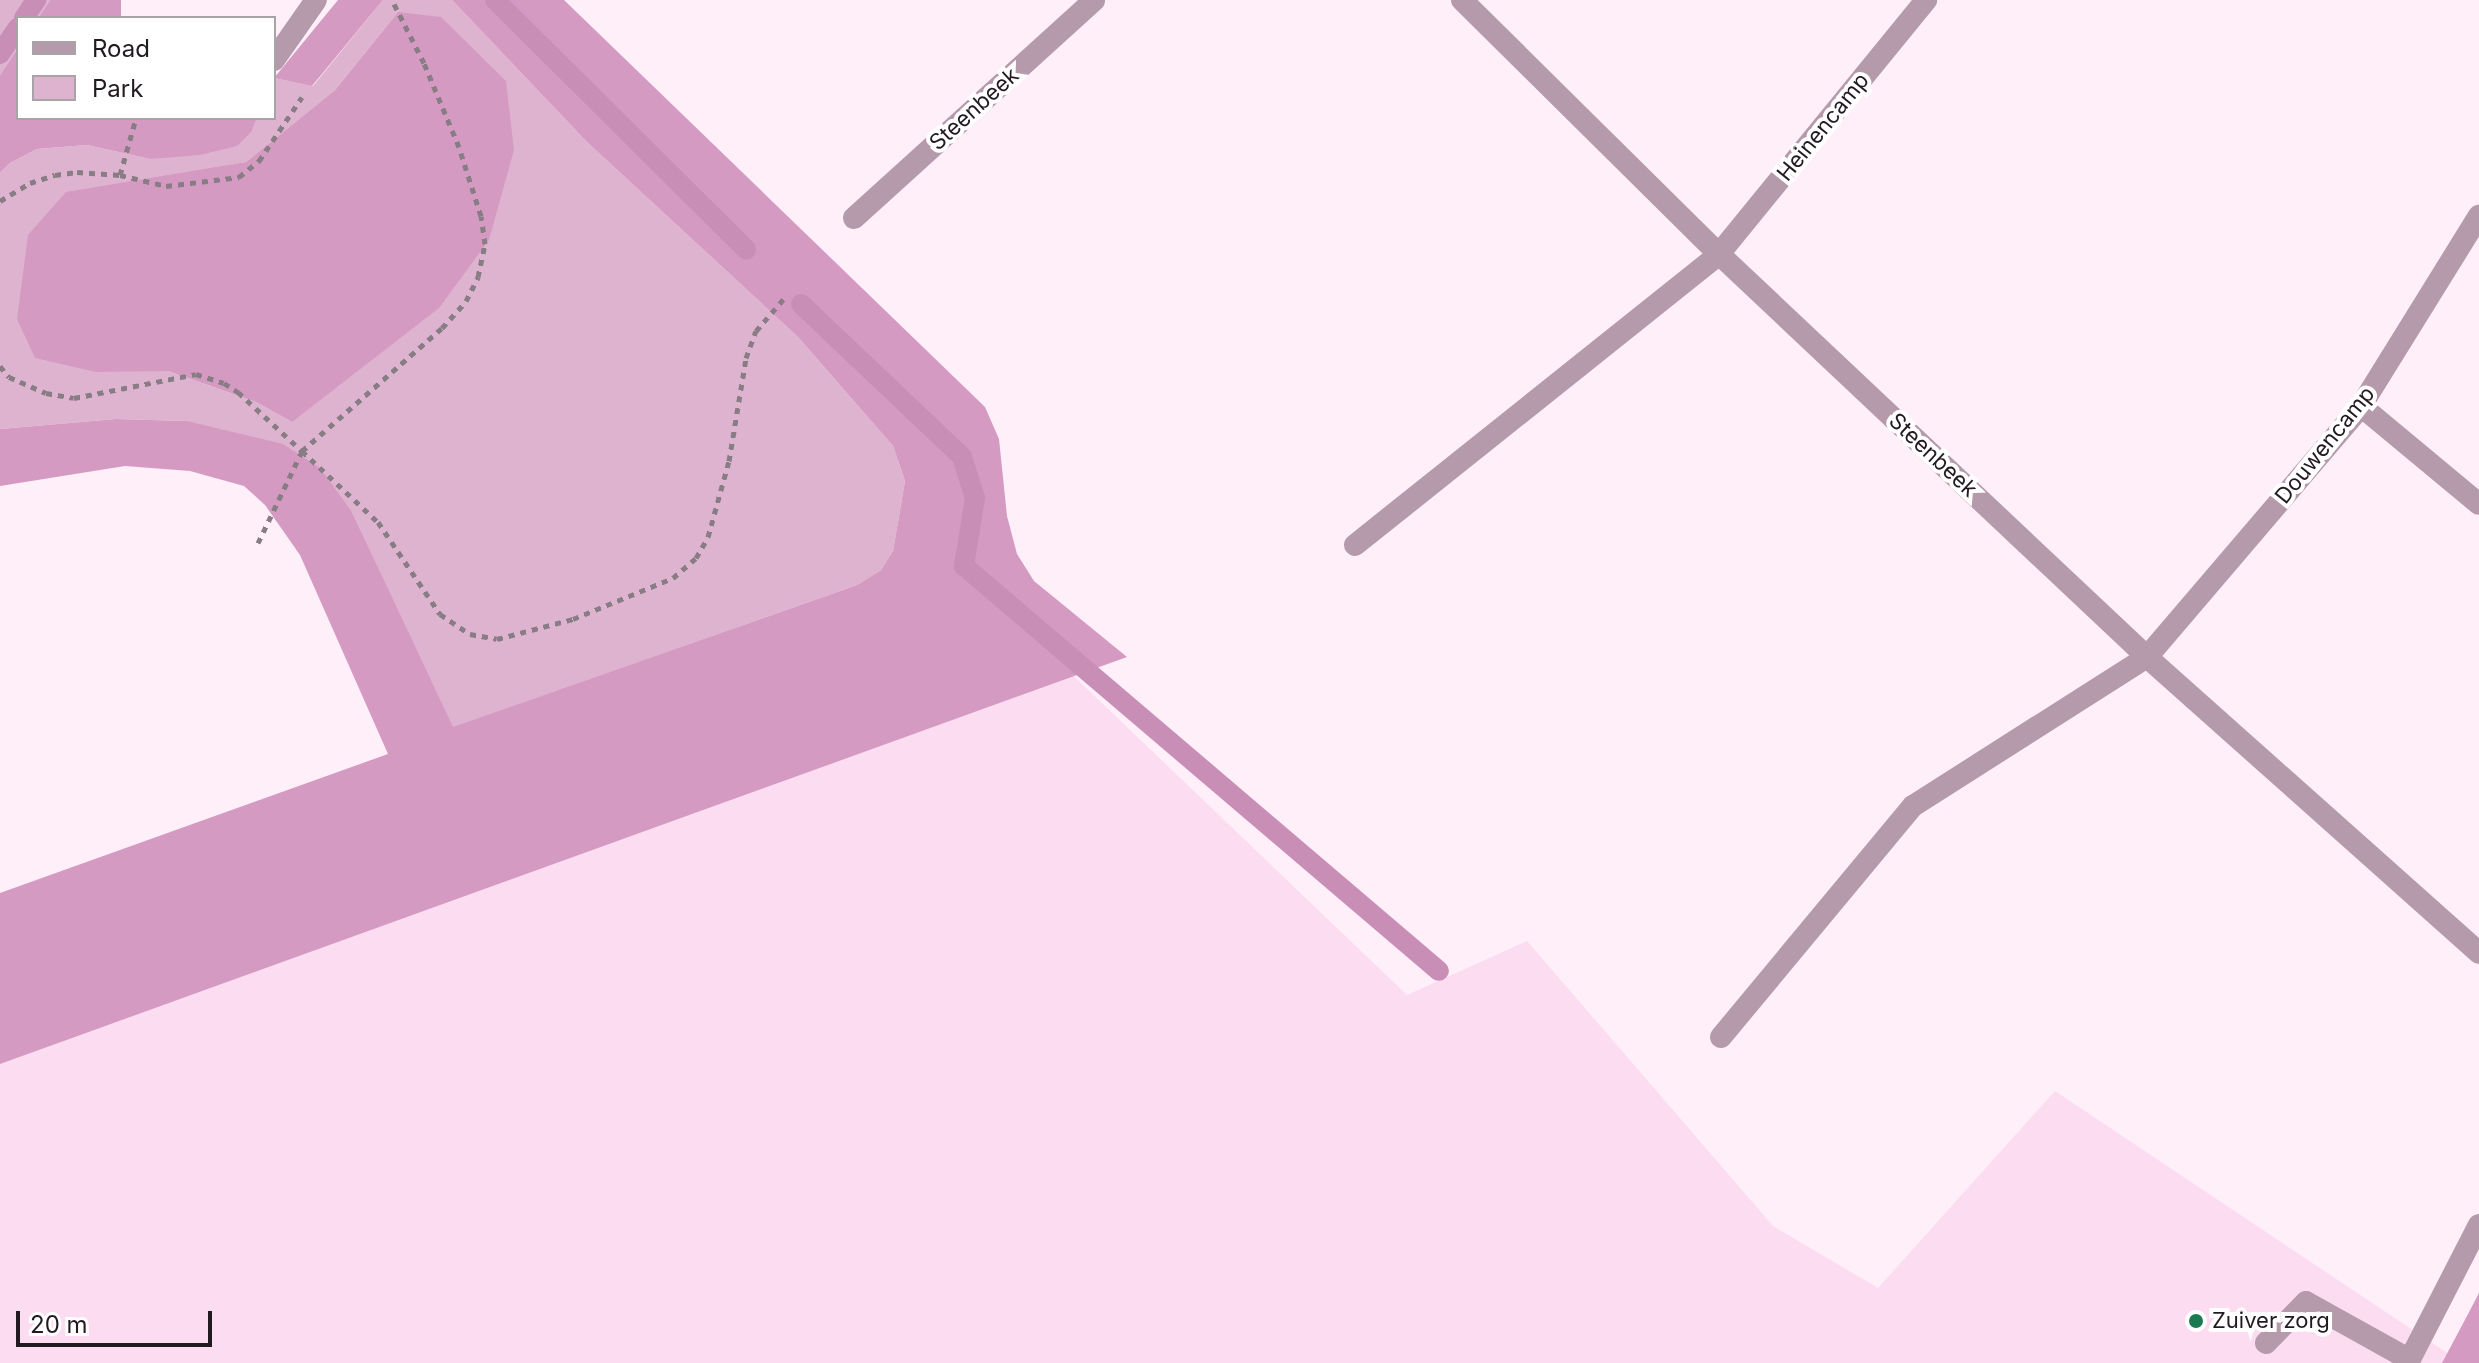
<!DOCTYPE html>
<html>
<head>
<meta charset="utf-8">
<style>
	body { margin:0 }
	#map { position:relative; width:2479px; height:1363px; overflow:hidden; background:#feeff8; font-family:Inter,sans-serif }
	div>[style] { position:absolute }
	.built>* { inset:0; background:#fcdcf1 }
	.green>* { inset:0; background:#deb3cf }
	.forest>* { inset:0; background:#d59ac2 }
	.stream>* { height:20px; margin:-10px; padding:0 10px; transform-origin:10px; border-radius:10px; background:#c98eb6 }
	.path>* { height:5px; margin-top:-2.5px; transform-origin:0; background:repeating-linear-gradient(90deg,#887d84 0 6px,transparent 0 12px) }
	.service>* { height:22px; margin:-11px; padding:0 11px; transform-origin:11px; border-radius:11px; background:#b59aac }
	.minor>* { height:22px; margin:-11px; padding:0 11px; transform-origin:11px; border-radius:11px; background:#b59aac }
	.tertiary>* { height:22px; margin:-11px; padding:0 11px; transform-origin:11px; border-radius:11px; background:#b59aac }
	.dots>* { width:22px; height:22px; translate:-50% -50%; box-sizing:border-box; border:4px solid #fff; border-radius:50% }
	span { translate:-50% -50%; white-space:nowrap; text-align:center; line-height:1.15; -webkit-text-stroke:8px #fff; paint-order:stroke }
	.street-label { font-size:22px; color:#221a20 }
	.poi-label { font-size:22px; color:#221a20 }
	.left { translate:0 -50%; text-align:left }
	.legend { position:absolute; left:16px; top:16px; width:260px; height:104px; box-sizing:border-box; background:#fff; border:2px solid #a7a3a6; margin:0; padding:10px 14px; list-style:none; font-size:24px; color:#221a20 }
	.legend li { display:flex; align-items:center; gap:16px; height:40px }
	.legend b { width:40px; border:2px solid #a7a3a6 }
	.scale { position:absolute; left:16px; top:1311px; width:196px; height:36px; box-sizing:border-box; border:4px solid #221a20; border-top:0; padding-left:10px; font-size:24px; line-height:28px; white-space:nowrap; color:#221a20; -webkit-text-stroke:6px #fff; paint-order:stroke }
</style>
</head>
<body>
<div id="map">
	<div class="built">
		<div style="clip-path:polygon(1060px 663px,1407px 995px,1527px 941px,1773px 1226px,1878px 1288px,2055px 1091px,2462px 1363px,0 1363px,0 1041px)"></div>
	</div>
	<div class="green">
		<div style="clip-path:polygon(0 0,50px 0,38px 18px,18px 18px,18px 48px,0 75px)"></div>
		<div style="clip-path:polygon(evenodd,383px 0,452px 0,587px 142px,798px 337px,893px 446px,905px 481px,893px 551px,881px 570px,857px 585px,452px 728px,352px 512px,187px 421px,116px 419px,0 429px,0 173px,10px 163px,37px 149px,87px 145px,150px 159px,252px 131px,257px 118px,274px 118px,274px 78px,313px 86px,383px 0,398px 12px,292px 422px,256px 402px,168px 371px,172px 176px,246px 162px,335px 90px,398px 12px)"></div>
	</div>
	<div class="forest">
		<div style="clip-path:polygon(50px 0,121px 0,121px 18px,38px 18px)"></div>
		<div style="clip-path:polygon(338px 0,383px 0,312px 86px,274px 78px)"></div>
		<div style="clip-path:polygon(452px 0,564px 0,985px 407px,999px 439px,1007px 516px,1017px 554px,1034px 581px,1127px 657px,0 1064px,0 893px,388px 754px,300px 555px,265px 505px,244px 486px,190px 471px,125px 466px,0 486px,0 429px,116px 419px,187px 421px,283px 444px,320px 468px,352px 512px,453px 727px,857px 585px,881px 570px,893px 551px,905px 481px,893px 446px,798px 337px,587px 142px)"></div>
		<div style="clip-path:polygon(398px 12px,441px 17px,506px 81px,514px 150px,489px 240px,439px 308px,292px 422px,256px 402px,168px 371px,96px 372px,35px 358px,17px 319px,28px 235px,66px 192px,246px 162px,335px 90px)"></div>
		<div style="clip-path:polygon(18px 48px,18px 118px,257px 118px,252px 131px,237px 146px,200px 155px,150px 159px,87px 145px,37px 149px,10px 163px,0 173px,0 75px)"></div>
		<div style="clip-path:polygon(2479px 1293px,2479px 1363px,2442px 1363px,2467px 1316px)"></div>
	</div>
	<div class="stream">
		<div style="left:495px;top:0;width:354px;rotate:44.8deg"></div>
		<div style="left:24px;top:18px;width:22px;rotate:-56deg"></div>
		<div style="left:0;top:54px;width:32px;rotate:-56deg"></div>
		<div style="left:801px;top:304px;width:222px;rotate:43.5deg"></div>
		<div style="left:962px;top:457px;width:43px;rotate:72.4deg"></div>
		<div style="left:975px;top:498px;width:69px;rotate:99.2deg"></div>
		<div style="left:964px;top:566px;width:624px;rotate:40.45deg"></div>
	</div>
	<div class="path">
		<div style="left:120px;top:175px;width:47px;rotate:13.4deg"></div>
		<div style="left:166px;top:186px;width:74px;rotate:-7deg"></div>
		<div style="left:239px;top:177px;width:26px;rotate:-39deg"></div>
		<div style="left:259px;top:161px;width:77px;rotate:-56.1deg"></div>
		<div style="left:0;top:201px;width:35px;rotate:-31deg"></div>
		<div style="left:30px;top:183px;width:26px;rotate:-18deg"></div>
		<div style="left:55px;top:175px;width:22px;rotate:-8deg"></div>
		<div style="left:77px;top:172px;width:43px;rotate:4deg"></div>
		<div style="left:120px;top:175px;width:59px;rotate:-74.3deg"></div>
		<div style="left:0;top:366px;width:14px;rotate:51deg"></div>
		<div style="left:9px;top:377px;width:40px;rotate:23.4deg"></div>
		<div style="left:46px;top:393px;width:28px;rotate:10deg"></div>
		<div style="left:74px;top:398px;width:124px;rotate:-11.1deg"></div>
		<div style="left:196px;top:374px;width:29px;rotate:18deg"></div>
		<div style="left:224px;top:383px;width:17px;rotate:33deg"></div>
		<div style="left:238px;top:392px;width:87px;rotate:42.7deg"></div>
		<div style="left:302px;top:451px;width:186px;rotate:-41.3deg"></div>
		<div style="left:442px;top:328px;width:36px;rotate:-48deg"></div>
		<div style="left:466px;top:301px;width:27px;rotate:-63deg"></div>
		<div style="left:478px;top:277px;width:34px;rotate:-78deg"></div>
		<div style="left:485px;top:244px;width:28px;rotate:-98deg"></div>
		<div style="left:481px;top:216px;width:72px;rotate:-107.7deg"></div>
		<div style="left:459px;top:147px;width:91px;rotate:-112.6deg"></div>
		<div style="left:424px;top:63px;width:71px;rotate:-116.9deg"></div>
		<div style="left:258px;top:543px;width:102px;rotate:-64.4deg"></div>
		<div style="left:302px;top:451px;width:104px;rotate:43.1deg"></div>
		<div style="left:378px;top:522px;width:111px;rotate:56deg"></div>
		<div style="left:440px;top:614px;width:36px;rotate:34deg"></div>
		<div style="left:470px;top:634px;width:27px;rotate:10deg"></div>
		<div style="left:497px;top:639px;width:79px;rotate:-14.7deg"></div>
		<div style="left:573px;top:619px;width:108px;rotate:-22.3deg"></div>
		<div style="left:673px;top:578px;width:30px;rotate:-41deg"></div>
		<div style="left:696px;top:558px;width:24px;rotate:-60deg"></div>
		<div style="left:708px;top:537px;width:79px;rotate:-74.6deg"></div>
		<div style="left:729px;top:461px;width:104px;rotate:-80.6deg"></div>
		<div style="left:746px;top:358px;width:29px;rotate:-70deg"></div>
		<div style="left:756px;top:331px;width:48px;rotate:-49.3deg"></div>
	</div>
	<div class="service">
		<div style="left:2266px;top:1343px;width:57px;rotate:-45.7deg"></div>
		<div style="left:2306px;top:1302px;width:119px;rotate:29.1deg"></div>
	</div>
	<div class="minor">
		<div style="left:1462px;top:0;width:361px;rotate:44.7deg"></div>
		<div style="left:1719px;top:254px;width:588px;rotate:43.28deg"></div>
		<div style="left:2147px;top:657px;width:445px;rotate:41.7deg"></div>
		<div style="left:274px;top:60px;width:73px;rotate:-55deg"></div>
		<div style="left:854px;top:218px;width:324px;rotate:-42.2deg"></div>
		<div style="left:2361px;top:406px;width:153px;rotate:39.7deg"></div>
		<div style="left:1355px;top:545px;width:466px;rotate:-38.6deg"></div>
		<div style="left:1719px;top:254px;width:328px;rotate:-50.8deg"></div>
		<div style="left:1721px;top:1037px;width:300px;rotate:-50.3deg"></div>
		<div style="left:1913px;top:806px;width:277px;rotate:-32.5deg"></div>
		<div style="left:2147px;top:657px;width:330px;rotate:-49.5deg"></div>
		<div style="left:2361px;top:406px;width:224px;rotate:-58.2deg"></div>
	</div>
	<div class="tertiary">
		<div style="left:2408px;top:1363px;width:155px;rotate:-62.8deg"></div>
	</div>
	<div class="dots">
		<div style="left:2196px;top:1321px;background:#1c7a50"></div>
	</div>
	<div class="street-label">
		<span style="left:974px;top:109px;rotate:-42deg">Steenbeek</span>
		<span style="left:1823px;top:127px;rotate:-51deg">Heinencamp</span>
		<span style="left:2325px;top:445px;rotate:-51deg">Douwencamp</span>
		<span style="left:1933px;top:455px;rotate:43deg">Steenbeek</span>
	</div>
	<div class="poi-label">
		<span class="left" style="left:2212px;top:1321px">Zuiver zorg</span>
	</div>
	<ul class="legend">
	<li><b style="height:10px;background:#b59aac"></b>Road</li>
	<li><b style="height:22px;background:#deb3cf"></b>Park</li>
	</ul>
	<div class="scale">20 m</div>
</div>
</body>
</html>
